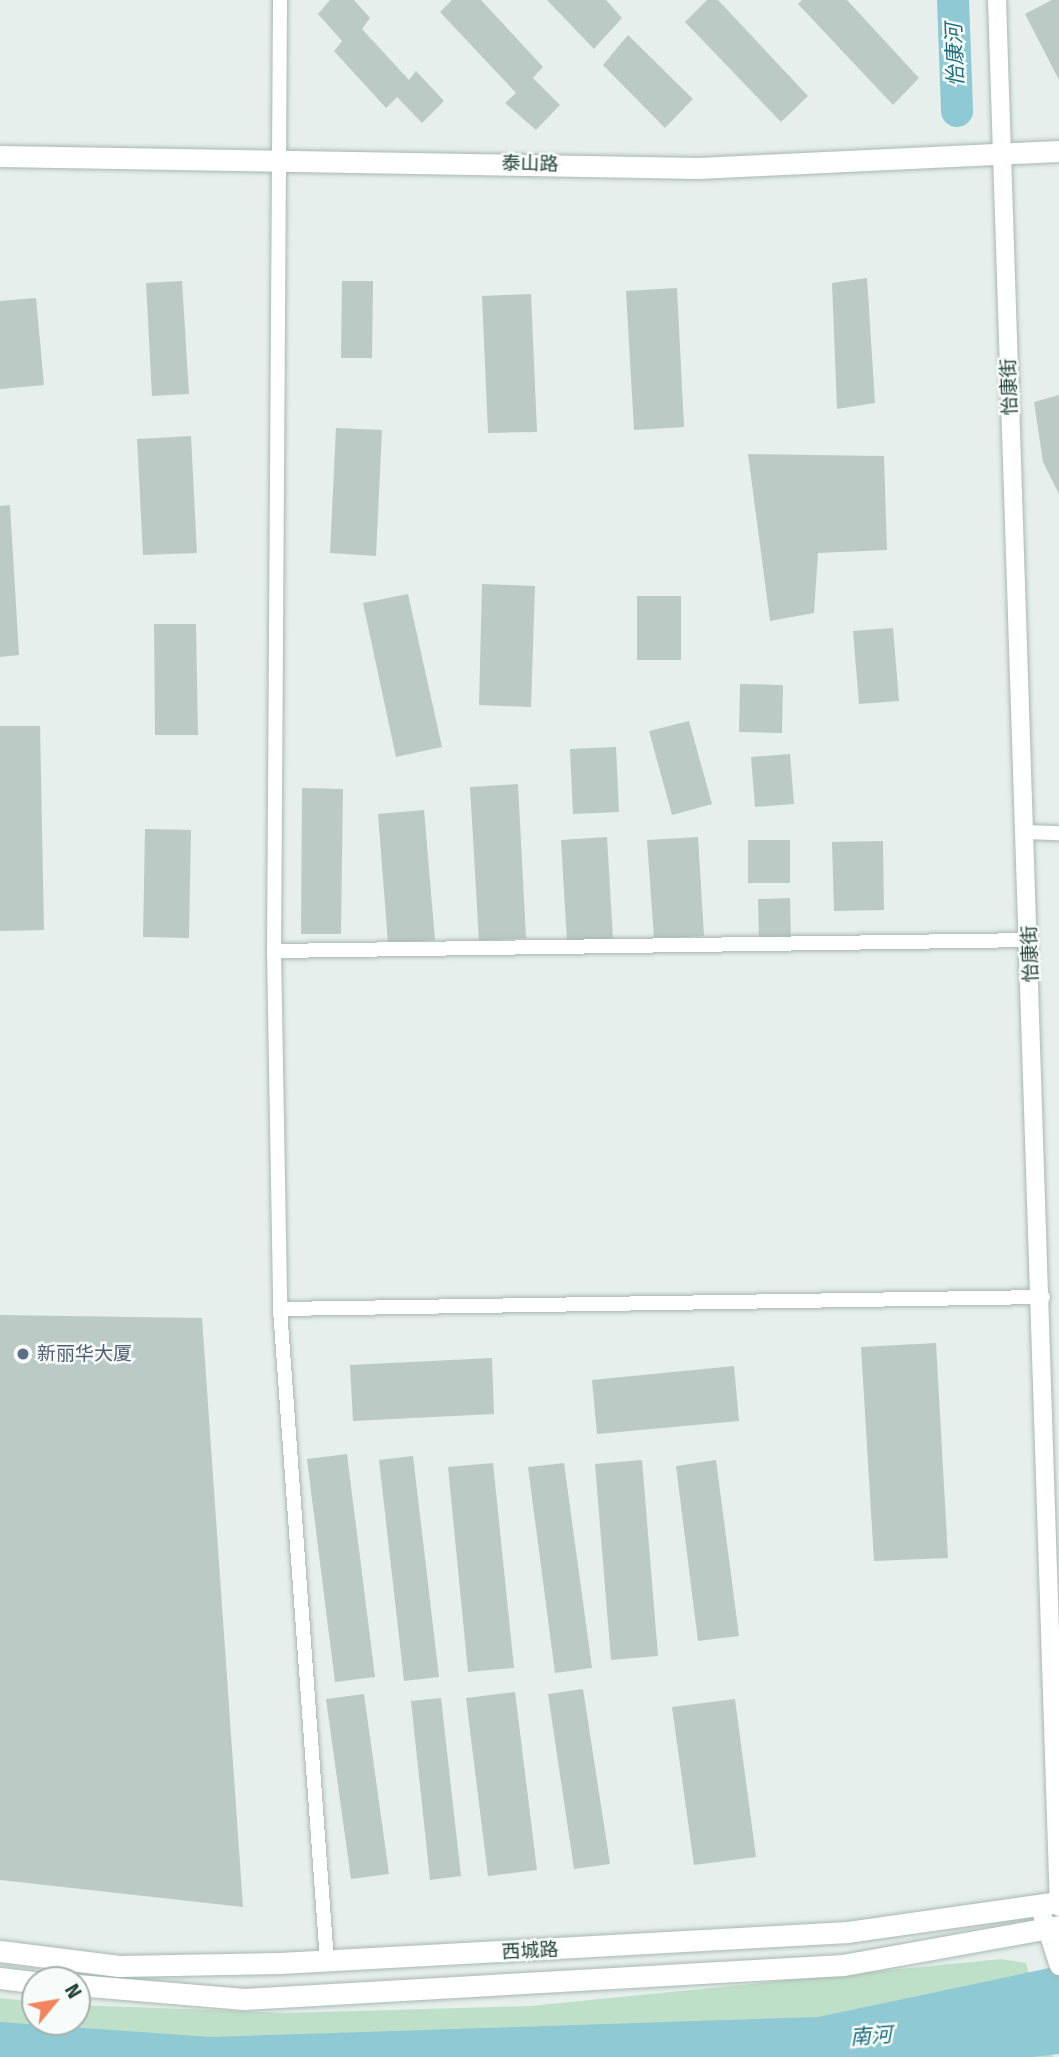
<!DOCTYPE html>
<html>
<head>
<meta charset="utf-8">
<style>
	body { margin:0 }
	#map { position:relative; width:1059px; height:2057px; overflow:hidden; background:#e6efeb; font-family:"Fira Sans","Noto Sans SC",sans-serif }
	div>[style] { position:absolute }
	.green>* { inset:0; background:#bfe0c8 }
	.water>* { inset:0; background:#8ec9d4 }
	.river>* { height:32px; margin:-16px; padding:0 16px; transform-origin:16px; border-radius:16px; background:#8ec9d4 }
	.building>* { inset:0; background:#bbcac4 }
	.roads { filter:drop-shadow(0 0 2px #a8b8b2) drop-shadow(0 0 2px #a8b8b2) }
	.minor>* { height:14px; margin:-7px; padding:0 7px; transform-origin:7px; border-radius:7px; background:#fff }
	.tertiary>* { height:18px; margin:-9px; padding:0 9px; transform-origin:9px; border-radius:9px; background:#fff }
	.secondary>* { height:21px; margin:-10.5px; padding:0 10.5px; transform-origin:10.5px; border-radius:10.5px; background:#fff }
	.dots>* { width:19px; height:19px; translate:-50% -50%; box-sizing:border-box; border:4px solid #f7fbf9; border-radius:50% }
	span { translate:-50% -50%; white-space:nowrap; text-align:center; line-height:1.15; -webkit-text-stroke:5px #f7fbf9; paint-order:stroke }
	.street-label { font-size:19px; color:#24423a }
	.service-label { font-size:19px; color:#4e5e75 }
	.left { translate:0 -50%; text-align:left }
	.water-label { font-size:21px; color:#1c6f80; font-style:italic }
	.north { position:absolute; left:21px; top:1966px; width:70px; height:70px; box-sizing:border-box; background:#f7fbf9; border:2px solid #a3b1ad; border-radius:50%; rotate:60deg; font-size:19px; font-weight:700; line-height:28px; text-align:center; color:#24423a }
	.north::after { content:''; display:block; margin:auto; width:24px; height:32px; background:#f4845f; clip-path:polygon(50% 0,100% 100%,50% 72%,0 100%) }
</style>
</head>
<body>
<div id="map">
	<div class="green">
		<div style="clip-path:polygon(1001px 1959px,1026px 1963px,1053px 2057px,0 2057px,0 1998px,35px 2002px,35px 2022px,77px 2022px,77px 2005px,288px 2013px,530px 2006px)"></div>
	</div>
	<div class="water">
		<div style="clip-path:polygon(1059px 1966px,1059px 2054px,1033px 2057px,0 2057px,0 2022px,211px 2037px,818px 2017px)"></div>
	</div>
	<div class="river">
		<div style="left:953px;top:0;width:111px;rotate:87.9deg"></div>
	</div>
	<div class="building">
		<div style="clip-path:polygon(330px 0,354px 0,370px 18px,362px 29px,409px 80px,416px 71px,444px 101px,422px 123px,397px 97px,386px 108px,334px 51px,342px 41px,318px 14px)"></div>
		<div style="clip-path:polygon(452px 0,481px 0,543px 67px,533px 78px,560px 105px,536px 130px,505px 103px,516px 93px,440px 12px)"></div>
		<div style="clip-path:polygon(547px 0,606px 0,622px 18px,594px 49px)"></div>
		<div style="clip-path:polygon(707px 0,718px 0,808px 96px,781px 122px,685px 22px)"></div>
		<div style="clip-path:polygon(802px 0,847px 0,919px 78px,893px 105px,798px 4px)"></div>
		<div style="clip-path:polygon(1052px 0,1059px 0,1059px 80px,1025px 14px)"></div>
		<div style="clip-path:polygon(628px 35px,693px 99px,665px 128px,603px 65px)"></div>
		<div style="clip-path:polygon(867px 278px,875px 403px,837px 409px,832px 283px)"></div>
		<div style="clip-path:polygon(182px 281px,189px 394px,152px 396px,146px 283px)"></div>
		<div style="clip-path:polygon(342px 281px,373px 281px,372px 358px,341px 358px)"></div>
		<div style="clip-path:polygon(677px 288px,684px 427px,634px 430px,626px 291px)"></div>
		<div style="clip-path:polygon(531px 294px,537px 432px,488px 433px,482px 296px)"></div>
		<div style="clip-path:polygon(36px 298px,44px 385px,0 389px,0 301px)"></div>
		<div style="clip-path:polygon(1059px 395px,1059px 494px,1043px 462px,1034px 402px)"></div>
		<div style="clip-path:polygon(336px 428px,382px 430px,376px 556px,330px 553px)"></div>
		<div style="clip-path:polygon(191px 436px,197px 553px,143px 555px,137px 439px)"></div>
		<div style="clip-path:polygon(748px 454px,884px 456px,887px 550px,818px 553px,814px 613px,770px 621px)"></div>
		<div style="clip-path:polygon(10px 505px,19px 655px,0 657px,0 506px)"></div>
		<div style="clip-path:polygon(482px 584px,535px 586px,531px 707px,479px 705px)"></div>
		<div style="clip-path:polygon(408px 594px,442px 747px,396px 757px,363px 603px)"></div>
		<div style="clip-path:polygon(637px 596px,681px 596px,681px 660px,637px 660px)"></div>
		<div style="clip-path:polygon(154px 624px,196px 624px,198px 735px,155px 735px)"></div>
		<div style="clip-path:polygon(893px 628px,899px 701px,859px 704px,853px 631px)"></div>
		<div style="clip-path:polygon(740px 684px,783px 685px,782px 733px,739px 732px)"></div>
		<div style="clip-path:polygon(689px 721px,712px 804px,672px 815px,649px 731px)"></div>
		<div style="clip-path:polygon(0 726px,40px 726px,44px 930px,0 931px)"></div>
		<div style="clip-path:polygon(616px 747px,619px 812px,573px 814px,570px 749px)"></div>
		<div style="clip-path:polygon(790px 754px,794px 804px,755px 807px,751px 757px)"></div>
		<div style="clip-path:polygon(518px 784px,526px 938px,479px 941px,470px 787px)"></div>
		<div style="clip-path:polygon(302px 788px,343px 789px,341px 934px,301px 934px)"></div>
		<div style="clip-path:polygon(424px 810px,435px 940px,388px 943px,378px 814px)"></div>
		<div style="clip-path:polygon(145px 829px,191px 830px,189px 938px,143px 937px)"></div>
		<div style="clip-path:polygon(607px 837px,613px 939px,567px 942px,561px 840px)"></div>
		<div style="clip-path:polygon(698px 837px,704px 936px,654px 939px,647px 840px)"></div>
		<div style="clip-path:polygon(748px 840px,790px 840px,790px 883px,748px 883px)"></div>
		<div style="clip-path:polygon(883px 841px,884px 910px,834px 911px,832px 842px)"></div>
		<div style="clip-path:polygon(790px 898px,791px 939px,759px 939px,758px 899px)"></div>
		<div style="clip-path:polygon(0 1315px,202px 1318px,243px 1907px,0 1880px)"></div>
		<div style="clip-path:polygon(936px 1343px,948px 1558px,874px 1561px,861px 1347px)"></div>
		<div style="clip-path:polygon(492px 1358px,494px 1414px,353px 1421px,350px 1365px)"></div>
		<div style="clip-path:polygon(734px 1366px,739px 1421px,597px 1434px,592px 1380px)"></div>
		<div style="clip-path:polygon(347px 1454px,375px 1677px,335px 1682px,307px 1459px)"></div>
		<div style="clip-path:polygon(413px 1456px,439px 1677px,404px 1681px,379px 1460px)"></div>
		<div style="clip-path:polygon(642px 1460px,658px 1656px,611px 1660px,595px 1464px)"></div>
		<div style="clip-path:polygon(716px 1460px,739px 1636px,698px 1641px,676px 1466px)"></div>
		<div style="clip-path:polygon(493px 1463px,514px 1668px,468px 1672px,448px 1467px)"></div>
		<div style="clip-path:polygon(564px 1463px,592px 1668px,555px 1673px,528px 1467px)"></div>
		<div style="clip-path:polygon(583px 1689px,610px 1864px,574px 1869px,548px 1694px)"></div>
		<div style="clip-path:polygon(515px 1692px,537px 1870px,488px 1876px,466px 1698px)"></div>
		<div style="clip-path:polygon(364px 1694px,389px 1874px,351px 1879px,326px 1699px)"></div>
		<div style="clip-path:polygon(441px 1698px,461px 1876px,430px 1880px,411px 1701px)"></div>
		<div style="clip-path:polygon(735px 1699px,756px 1857px,694px 1865px,672px 1707px)"></div>
	</div>
	<div class="roads">
		<div class="minor">
			<div style="left:280px;top:0;width:951px;rotate:90.36deg"></div>
			<div style="left:274px;top:951px;width:358px;rotate:89deg"></div>
			<div style="left:280px;top:1309px;width:654px;rotate:85.88deg"></div>
			<div style="left:1026px;top:832px;width:33px;rotate:2deg"></div>
			<div style="left:274px;top:951px;width:755px;rotate:-0.83deg"></div>
			<div style="left:280px;top:1309px;width:763px;rotate:-0.9deg"></div>
		</div>
		<div class="tertiary">
			<div style="left:997px;top:0;width:1908px;rotate:88.14deg"></div>
			<div style="left:1040px;top:1908px;width:61px;rotate:71.9deg"></div>
		</div>
		<div class="secondary">
			<div style="left:0;top:156px;width:698px;rotate:0.98deg"></div>
			<div style="left:698px;top:168px;width:361px;rotate:-2.7deg"></div>
			<div style="left:0;top:1951px;width:120px;rotate:7.2deg"></div>
			<div style="left:119px;top:1966px;width:161px;rotate:-1.1deg"></div>
			<div style="left:280px;top:1963px;width:569px;rotate:-3.12deg"></div>
			<div style="left:848px;top:1932px;width:213px;rotate:-8.1deg"></div>
			<div style="left:0;top:1978px;width:35px;rotate:7deg"></div>
			<div style="left:77px;top:1985px;width:168px;rotate:4.8deg"></div>
			<div style="left:244px;top:1999px;width:600px;rotate:-3.25deg"></div>
			<div style="left:843px;top:1965px;width:219px;rotate:-10.2deg"></div>
		</div>
	</div>
	<div class="dots">
		<div style="left:23px;top:1354px;background:#5c6f8a"></div>
	</div>
	<div class="street-label">
		<span style="left:530px;top:164px;rotate:1deg">泰山路</span>
		<span style="left:1009px;top:387px;rotate:-92deg">怡康街</span>
		<span style="left:1030px;top:954px;rotate:-92deg">怡康街</span>
		<span style="left:530px;top:1951px;rotate:-3deg">西城路</span>
	</div>
	<div class="service-label">
		<span class="left" style="left:37px;top:1354px">新丽华大厦</span>
	</div>
	<div class="water-label">
		<span style="left:955px;top:55px;rotate:-92deg">怡康河</span>
		<span style="left:871px;top:2036px;rotate:-4deg">南河</span>
	</div>
	<div class="north">N</div>
</div>
</body>
</html>
